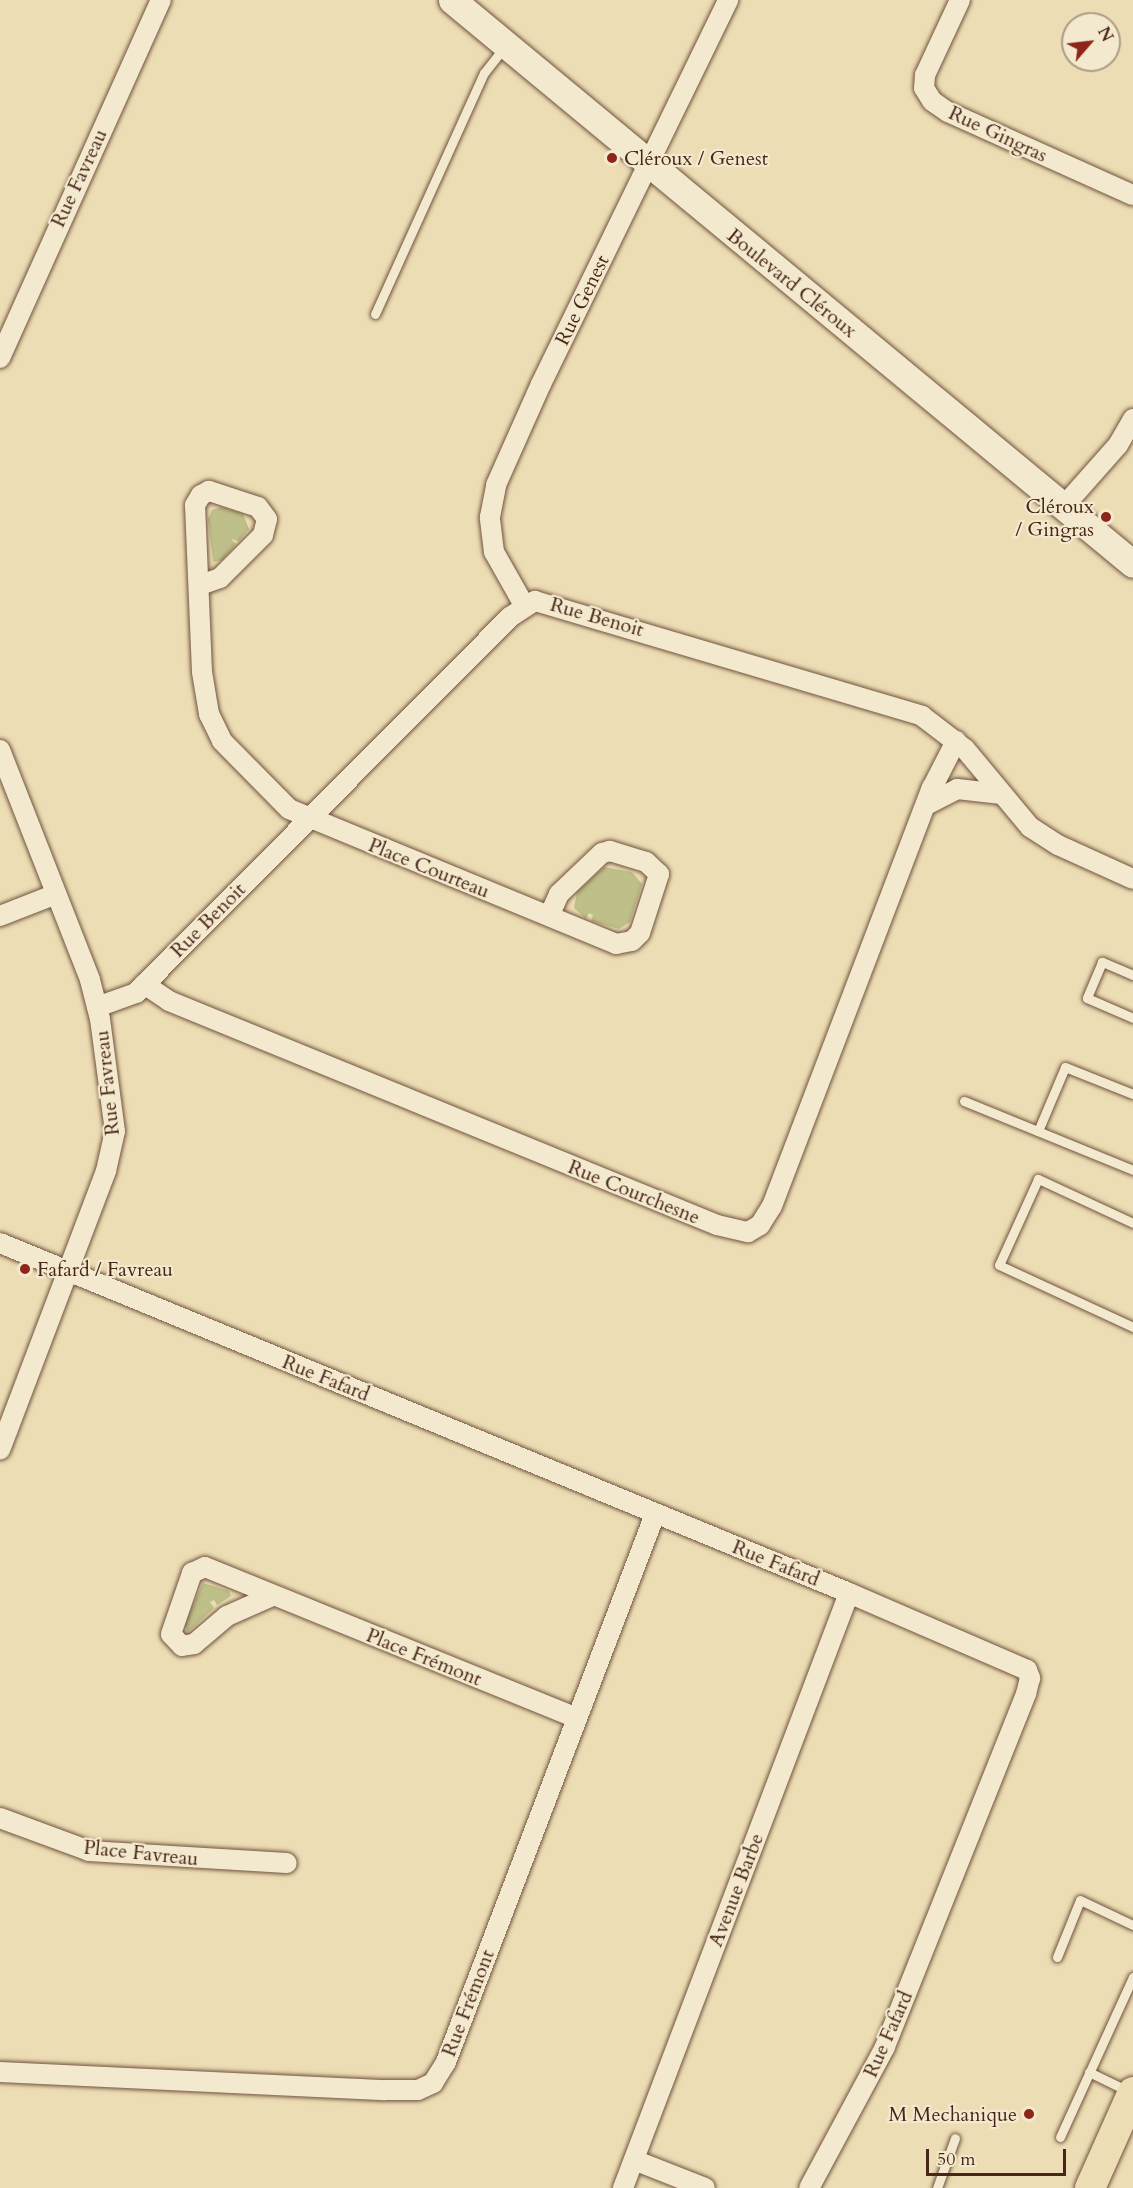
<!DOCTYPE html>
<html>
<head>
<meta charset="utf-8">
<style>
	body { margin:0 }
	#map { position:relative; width:1133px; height:2188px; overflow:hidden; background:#edddb4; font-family:Cardo,serif }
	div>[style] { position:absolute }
	.green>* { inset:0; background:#bfbf89 }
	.roads { filter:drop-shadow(0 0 2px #71533e) drop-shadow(0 0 2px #71533e) }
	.lane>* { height:9px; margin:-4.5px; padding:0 4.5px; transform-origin:4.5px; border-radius:4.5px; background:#f3e9ce }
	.street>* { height:20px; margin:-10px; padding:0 10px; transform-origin:10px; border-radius:10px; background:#f3e9ce }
	.secondary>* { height:27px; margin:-13.5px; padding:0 13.5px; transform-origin:13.5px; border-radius:13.5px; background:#f3e9ce }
	.primary>* { height:30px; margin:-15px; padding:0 15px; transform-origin:15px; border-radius:15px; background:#edddb4 }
	.dots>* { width:16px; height:16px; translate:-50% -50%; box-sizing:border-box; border:3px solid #f3e9ce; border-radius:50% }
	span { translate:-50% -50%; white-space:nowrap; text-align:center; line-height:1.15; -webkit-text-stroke:4.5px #f3e9ce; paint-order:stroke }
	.street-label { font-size:20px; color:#482517 }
	.poi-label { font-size:20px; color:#482517 }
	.left { translate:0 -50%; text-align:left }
	.right { translate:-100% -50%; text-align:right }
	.north { position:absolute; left:1061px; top:12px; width:60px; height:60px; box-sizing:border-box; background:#f3e9ce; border:2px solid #af9b85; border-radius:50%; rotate:62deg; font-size:16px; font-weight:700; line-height:24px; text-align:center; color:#482517 }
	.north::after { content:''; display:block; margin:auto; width:21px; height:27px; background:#8f2418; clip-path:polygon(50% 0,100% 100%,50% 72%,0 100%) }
	.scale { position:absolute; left:926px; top:2149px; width:140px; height:27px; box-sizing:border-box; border:3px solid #482517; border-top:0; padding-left:8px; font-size:18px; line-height:21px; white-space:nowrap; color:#482517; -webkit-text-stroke:4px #f3e9ce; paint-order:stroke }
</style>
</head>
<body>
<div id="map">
	<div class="green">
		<div style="clip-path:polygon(222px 507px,243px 514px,249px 529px,239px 541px,231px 539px,236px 544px,222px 560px,213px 562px,208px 519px,212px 510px)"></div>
		<div style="clip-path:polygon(604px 867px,632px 872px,642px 884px,630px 922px,619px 929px,591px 921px,593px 915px,589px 913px,586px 919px,574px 908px,577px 892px)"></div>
		<div style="clip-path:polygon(203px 1583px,229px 1591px,231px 1596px,217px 1605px,214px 1600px,210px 1602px,214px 1608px,188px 1632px,184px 1625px)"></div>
	</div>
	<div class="roads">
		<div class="lane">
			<div style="left:375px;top:314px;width:265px;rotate:-65.7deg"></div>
			<div style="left:484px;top:73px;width:33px;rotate:-52deg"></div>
			<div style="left:1133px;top:975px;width:34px;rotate:-157deg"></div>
			<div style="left:1102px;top:962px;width:39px;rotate:113deg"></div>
			<div style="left:1087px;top:998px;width:50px;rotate:23.5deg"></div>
			<div style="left:964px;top:1101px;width:183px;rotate:22.2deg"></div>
			<div style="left:1038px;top:1131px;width:69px;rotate:-67.1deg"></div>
			<div style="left:1065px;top:1067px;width:73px;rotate:21.7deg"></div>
			<div style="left:1133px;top:1223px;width:105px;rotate:-155.1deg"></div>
			<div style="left:1038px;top:1179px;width:94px;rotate:114.4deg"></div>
			<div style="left:999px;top:1265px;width:148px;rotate:24.8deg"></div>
			<div style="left:1057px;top:1957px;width:61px;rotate:-68deg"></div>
			<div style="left:1080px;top:1900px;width:59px;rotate:25.3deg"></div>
			<div style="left:1089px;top:2072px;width:43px;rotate:26deg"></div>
			<div style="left:1060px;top:2137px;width:176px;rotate:-65.5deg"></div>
			<div style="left:937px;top:2188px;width:53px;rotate:-70.2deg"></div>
		</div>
		<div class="street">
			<div style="left:960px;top:0;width:83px;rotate:115deg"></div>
			<div style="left:925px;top:75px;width:13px;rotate:94deg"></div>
			<div style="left:924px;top:88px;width:15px;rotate:58deg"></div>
			<div style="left:932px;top:101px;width:19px;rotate:35deg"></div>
			<div style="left:948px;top:112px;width:203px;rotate:24.2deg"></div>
			<div style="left:0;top:358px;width:393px;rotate:-65.8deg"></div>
			<div style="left:1064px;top:506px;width:81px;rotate:-48.5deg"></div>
			<div style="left:1118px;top:445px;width:30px;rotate:-60deg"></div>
			<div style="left:200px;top:585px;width:21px;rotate:-19deg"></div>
			<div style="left:220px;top:578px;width:61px;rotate:-45deg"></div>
			<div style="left:263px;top:535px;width:16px;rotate:-76deg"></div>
			<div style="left:267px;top:519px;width:15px;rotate:-127deg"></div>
			<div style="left:258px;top:507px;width:52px;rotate:-161.9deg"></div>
			<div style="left:209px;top:491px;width:9px;rotate:153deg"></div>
			<div style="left:201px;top:495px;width:12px;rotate:121deg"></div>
			<div style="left:195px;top:505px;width:167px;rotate:87.6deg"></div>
			<div style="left:202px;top:672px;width:43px;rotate:80.5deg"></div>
			<div style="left:209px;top:714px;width:30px;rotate:64deg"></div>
			<div style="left:222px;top:741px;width:95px;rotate:45.4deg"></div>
			<div style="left:289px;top:809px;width:354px;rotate:22.4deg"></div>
			<div style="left:616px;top:944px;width:16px;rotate:-11deg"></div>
			<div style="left:632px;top:941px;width:11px;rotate:-45deg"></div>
			<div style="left:640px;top:933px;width:62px;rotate:-72.1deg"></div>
			<div style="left:659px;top:874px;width:18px;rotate:-137deg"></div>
			<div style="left:646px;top:862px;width:38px;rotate:-163deg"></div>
			<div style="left:610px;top:851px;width:8px;rotate:166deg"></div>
			<div style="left:602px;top:853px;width:59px;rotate:136.4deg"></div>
			<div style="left:559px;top:894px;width:24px;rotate:114deg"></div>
			<div style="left:524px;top:605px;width:61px;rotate:-119.5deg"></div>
			<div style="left:494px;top:552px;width:35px;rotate:-97deg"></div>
			<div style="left:490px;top:517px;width:33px;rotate:-79deg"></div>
			<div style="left:496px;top:485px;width:111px;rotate:-66deg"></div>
			<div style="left:541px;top:384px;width:427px;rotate:-64deg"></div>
			<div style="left:0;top:750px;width:247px;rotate:68.6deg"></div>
			<div style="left:90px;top:980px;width:40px;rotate:75.6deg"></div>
			<div style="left:100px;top:1019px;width:113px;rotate:82.4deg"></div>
			<div style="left:115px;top:1131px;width:41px;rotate:102.7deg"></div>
			<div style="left:106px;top:1171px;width:298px;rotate:110.8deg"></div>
			<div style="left:926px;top:805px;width:35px;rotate:-27deg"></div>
			<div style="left:957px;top:789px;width:45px;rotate:6.3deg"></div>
			<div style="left:0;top:916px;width:60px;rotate:-21.4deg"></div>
			<div style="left:144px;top:984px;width:30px;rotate:34deg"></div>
			<div style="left:169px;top:1001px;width:592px;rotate:22.23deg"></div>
			<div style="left:717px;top:1225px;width:32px;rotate:13deg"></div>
			<div style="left:748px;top:1232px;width:14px;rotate:-30deg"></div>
			<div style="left:760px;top:1225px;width:22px;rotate:-58deg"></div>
			<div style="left:772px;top:1206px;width:448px;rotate:-69.1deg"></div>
			<div style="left:932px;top:788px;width:53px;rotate:-62.9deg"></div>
			<div style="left:97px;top:1007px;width:41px;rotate:-19.7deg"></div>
			<div style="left:136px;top:993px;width:530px;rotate:-45.15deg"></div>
			<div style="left:510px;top:617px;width:30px;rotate:-33deg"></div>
			<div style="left:535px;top:601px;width:404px;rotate:16.5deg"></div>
			<div style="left:922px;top:716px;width:54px;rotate:37.5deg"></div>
			<div style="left:965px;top:749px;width:102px;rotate:50.2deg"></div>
			<div style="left:1030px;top:827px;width:33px;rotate:33deg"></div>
			<div style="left:1058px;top:845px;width:82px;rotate:24.4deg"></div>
			<div style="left:0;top:1243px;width:918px;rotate:22.4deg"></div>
			<div style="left:849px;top:1593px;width:194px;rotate:23.4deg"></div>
			<div style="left:1027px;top:1670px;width:9px;rotate:69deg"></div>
			<div style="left:1030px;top:1678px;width:16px;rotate:104deg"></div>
			<div style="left:1026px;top:1694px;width:380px;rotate:111.8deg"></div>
			<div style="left:885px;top:2047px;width:160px;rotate:118.3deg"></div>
			<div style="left:272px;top:1596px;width:49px;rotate:156deg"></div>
			<div style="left:227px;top:1616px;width:43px;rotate:139.7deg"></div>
			<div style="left:194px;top:1644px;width:12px;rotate:171deg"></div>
			<div style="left:182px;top:1646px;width:16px;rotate:-133deg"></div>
			<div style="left:171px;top:1634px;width:65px;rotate:-71deg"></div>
			<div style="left:192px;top:1573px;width:14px;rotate:-25deg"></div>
			<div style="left:205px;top:1567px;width:401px;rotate:22.1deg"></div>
			<div style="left:0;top:1818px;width:95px;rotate:20.3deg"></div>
			<div style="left:89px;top:1851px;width:198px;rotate:3.5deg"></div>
			<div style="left:0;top:2072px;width:386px;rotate:2.7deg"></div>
			<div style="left:386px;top:2090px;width:32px"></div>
			<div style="left:418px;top:2090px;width:17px;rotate:-25deg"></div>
			<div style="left:433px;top:2083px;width:25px;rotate:-58deg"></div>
			<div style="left:446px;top:2062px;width:587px;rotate:-69.12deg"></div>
			<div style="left:634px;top:2160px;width:76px;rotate:21.5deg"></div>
			<div style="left:623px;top:2188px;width:636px;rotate:-69.2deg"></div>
		</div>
		<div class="secondary">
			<div style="left:452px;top:0;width:884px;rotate:39.63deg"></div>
		</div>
		<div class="primary">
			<div style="left:1090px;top:2188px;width:105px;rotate:-65.9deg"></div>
		</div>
	</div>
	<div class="dots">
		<div style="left:612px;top:158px;background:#8f2418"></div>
		<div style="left:1106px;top:517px;background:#8f2418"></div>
		<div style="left:25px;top:1269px;background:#8f2418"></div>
		<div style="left:1029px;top:2114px;background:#8f2418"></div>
	</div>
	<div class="street-label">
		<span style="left:998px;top:134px;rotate:25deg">Rue Gingras</span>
		<span style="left:79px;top:178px;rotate:-65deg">Rue Favreau</span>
		<span style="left:792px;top:283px;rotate:39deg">Boulevard Cléroux</span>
		<span style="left:582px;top:300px;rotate:-64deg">Rue Genest</span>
		<span style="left:597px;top:617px;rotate:16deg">Rue Benoit</span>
		<span style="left:429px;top:868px;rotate:22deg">Place Courteau</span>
		<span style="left:208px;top:920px;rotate:-45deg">Rue Benoit</span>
		<span style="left:107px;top:1083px;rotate:-96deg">Rue Favreau</span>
		<span style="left:634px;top:1192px;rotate:22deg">Rue Courchesne</span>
		<span style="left:326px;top:1378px;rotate:22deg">Rue Fafard</span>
		<span style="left:776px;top:1563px;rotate:22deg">Rue Fafard</span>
		<span style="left:424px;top:1657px;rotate:22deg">Place Frémont</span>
		<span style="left:141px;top:1853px;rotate:6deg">Place Favreau</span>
		<span style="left:736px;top:1890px;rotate:-69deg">Avenue Barbe</span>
		<span style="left:468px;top:2003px;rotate:-69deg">Rue Frémont</span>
		<span style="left:888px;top:2034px;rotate:-66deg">Rue Fafard</span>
	</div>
	<div class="poi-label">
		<span class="left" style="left:624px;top:158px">Cléroux / Genest</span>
		<span class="right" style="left:1094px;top:518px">Cléroux<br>/ Gingras</span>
		<span class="left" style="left:37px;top:1269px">Fafard / Favreau</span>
		<span class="right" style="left:1017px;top:2114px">M Mechanique</span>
	</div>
	<div class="north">N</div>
	<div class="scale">50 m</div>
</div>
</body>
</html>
